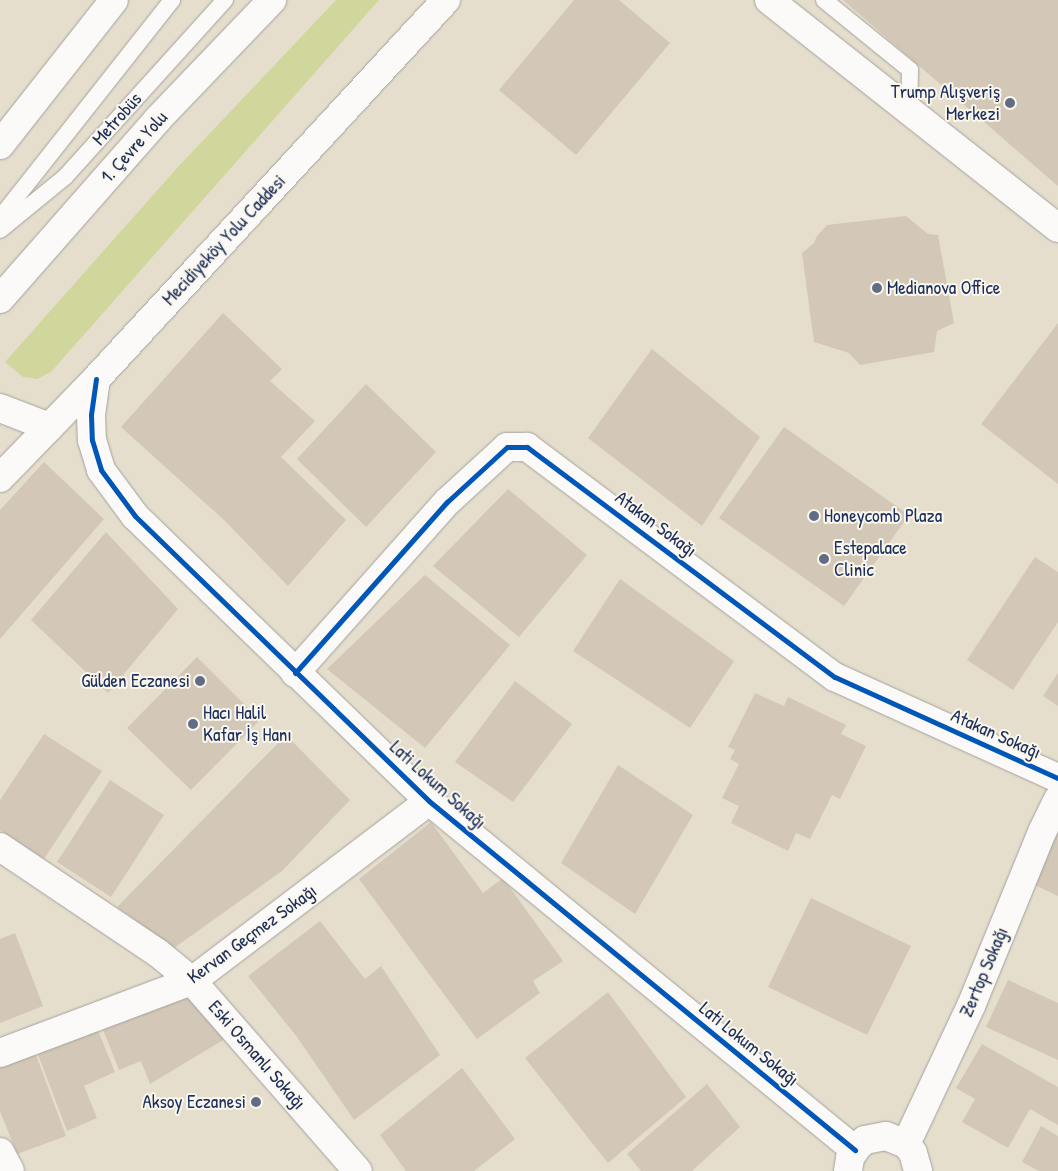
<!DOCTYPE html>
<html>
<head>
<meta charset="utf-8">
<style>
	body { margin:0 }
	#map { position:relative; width:1058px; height:1171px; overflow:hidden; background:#e5decd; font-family:"Patrick Hand",sans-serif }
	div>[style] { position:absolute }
	.green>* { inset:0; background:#d1d79c }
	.building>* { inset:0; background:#d3c7b8 }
	.roads { filter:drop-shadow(0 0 1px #a4a29e) drop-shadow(0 0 1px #a4a29e) }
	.lane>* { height:16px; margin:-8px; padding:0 8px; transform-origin:8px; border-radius:8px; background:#fbfaf8 }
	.street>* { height:28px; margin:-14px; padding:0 14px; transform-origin:14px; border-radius:14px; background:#fbfaf8 }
	.primary>* { height:28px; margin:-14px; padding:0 14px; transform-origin:14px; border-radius:14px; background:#fbfaf8 }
	.highway>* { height:28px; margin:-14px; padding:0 14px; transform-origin:14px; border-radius:14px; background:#fbfaf8 }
	.cycleway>* { height:5px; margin:-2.5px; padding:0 2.5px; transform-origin:2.5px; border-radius:2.5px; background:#0057b8 }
	.dots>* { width:14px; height:14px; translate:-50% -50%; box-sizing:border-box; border:2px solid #fbf7ec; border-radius:50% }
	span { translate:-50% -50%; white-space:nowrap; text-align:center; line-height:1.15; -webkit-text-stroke:4px #fbf7ec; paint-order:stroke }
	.poi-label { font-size:19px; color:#1b2f5e }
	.right { translate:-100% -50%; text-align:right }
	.left { translate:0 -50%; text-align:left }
	.street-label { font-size:19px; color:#1b2f5e }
</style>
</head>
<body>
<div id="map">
	<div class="green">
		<div style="clip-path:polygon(336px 0,379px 0,51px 372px,37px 379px,23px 377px,5px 362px,177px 168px)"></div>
	</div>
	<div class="building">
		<div style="clip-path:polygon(574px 0,619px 0,670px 43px,576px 155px,499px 90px)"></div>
		<div style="clip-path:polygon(843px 0,1058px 0,1058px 186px,865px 19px)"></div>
		<div style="clip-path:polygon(906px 216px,928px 234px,938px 235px,954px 323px,937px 331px,934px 352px,860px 365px,849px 353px,814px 342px,802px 253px,814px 243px,817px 236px,827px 225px)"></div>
		<div style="clip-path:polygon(223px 313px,282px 369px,270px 381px,315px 421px,281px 457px,346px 520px,288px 586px,224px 520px,121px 427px)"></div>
		<div style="clip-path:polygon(1058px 323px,1058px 484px,981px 424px)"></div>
		<div style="clip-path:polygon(652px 349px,760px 437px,702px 526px,588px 438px)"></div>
		<div style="clip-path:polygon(366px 384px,436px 452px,366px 527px,297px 459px)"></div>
		<div style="clip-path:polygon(784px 427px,909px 515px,844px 606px,719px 518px)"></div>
		<div style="clip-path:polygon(44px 462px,104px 519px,0 639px,0 510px)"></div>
		<div style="clip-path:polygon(508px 489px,587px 555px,519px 637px,433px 566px)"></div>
		<div style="clip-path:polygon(106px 532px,178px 609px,108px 693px,31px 620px)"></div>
		<div style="clip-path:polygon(1035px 557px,1058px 572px,1058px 622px,1013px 690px,967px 660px)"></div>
		<div style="clip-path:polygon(425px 575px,510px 645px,425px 748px,327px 669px)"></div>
		<div style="clip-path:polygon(620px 579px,734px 661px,690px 728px,573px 651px)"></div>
		<div style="clip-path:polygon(197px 657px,260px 720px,191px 790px,127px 728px)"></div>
		<div style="clip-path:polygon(1058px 673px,1058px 706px,1043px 696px)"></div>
		<div style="clip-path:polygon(515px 681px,572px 724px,513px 802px,455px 762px)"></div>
		<div style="clip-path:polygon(755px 693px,784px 706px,788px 697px,846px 725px,841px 734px,866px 746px,840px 799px,832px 795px,810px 839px,796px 833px,788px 851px,731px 823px,739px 806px,722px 798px,739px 764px,730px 759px,735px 750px,728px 747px)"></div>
		<div style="clip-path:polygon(44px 734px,102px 771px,44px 859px,0 830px,0 800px)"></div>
		<div style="clip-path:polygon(286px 735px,350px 800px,282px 871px,174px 948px,117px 907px)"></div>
		<div style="clip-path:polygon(618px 765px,693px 815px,635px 914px,561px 863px)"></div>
		<div style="clip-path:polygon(110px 780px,164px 815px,111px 897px,57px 862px)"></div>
		<div style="clip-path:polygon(431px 822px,483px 893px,503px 878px,563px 961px,533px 981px,540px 993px,477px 1039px,359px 879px)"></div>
		<div style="clip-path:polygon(1058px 832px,1058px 896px,1033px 884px)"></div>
		<div style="clip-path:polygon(811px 898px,911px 946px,867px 1035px,768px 987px)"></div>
		<div style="clip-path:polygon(320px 921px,365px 979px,381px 966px,440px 1055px,354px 1120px,297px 1037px,248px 976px)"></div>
		<div style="clip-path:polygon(15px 933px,43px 1006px,0 1023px,0 939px)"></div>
		<div style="clip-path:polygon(1008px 980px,1058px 1003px,1058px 1060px,986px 1027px)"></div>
		<div style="clip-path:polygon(192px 991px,228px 1037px,150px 1084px,141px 1061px,119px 1070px,102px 1027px)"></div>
		<div style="clip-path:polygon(608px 992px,686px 1097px,608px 1163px,525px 1058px)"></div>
		<div style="clip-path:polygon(97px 1028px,115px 1072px,84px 1086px,97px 1118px,67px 1131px,37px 1052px)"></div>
		<div style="clip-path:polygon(982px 1044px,1058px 1087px,1058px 1125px,1030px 1109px,1008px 1148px,962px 1122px,975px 1099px,956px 1088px)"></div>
		<div style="clip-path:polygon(35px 1052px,66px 1136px,17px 1154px,0 1111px,0 1066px)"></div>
		<div style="clip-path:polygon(462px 1068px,515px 1139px,474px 1171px,406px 1171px,380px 1135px)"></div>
		<div style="clip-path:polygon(707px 1084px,740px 1127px,692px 1171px,641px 1171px,627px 1154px)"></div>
		<div style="clip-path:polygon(1041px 1126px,1058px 1136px,1058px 1171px,1039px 1171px,1022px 1162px)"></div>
	</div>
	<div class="roads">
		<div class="lane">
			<div style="left:824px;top:0;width:111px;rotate:39.1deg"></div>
			<div style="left:910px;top:70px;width:39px;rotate:91deg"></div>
			<div style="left:0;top:218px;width:278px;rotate:-51.7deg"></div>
			<div style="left:0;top:230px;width:84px;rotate:-39.2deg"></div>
			<div style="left:65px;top:177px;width:239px;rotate:-47.9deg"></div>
		</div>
		<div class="street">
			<div style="left:769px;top:0;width:368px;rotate:38.3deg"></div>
			<div style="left:96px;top:379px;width:36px;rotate:98deg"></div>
			<div style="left:91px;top:415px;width:25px;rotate:88deg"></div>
			<div style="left:92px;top:440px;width:31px;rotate:73deg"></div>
			<div style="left:101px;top:470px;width:57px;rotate:53.5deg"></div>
			<div style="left:135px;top:516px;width:409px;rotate:44.1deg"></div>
			<div style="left:429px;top:801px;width:551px;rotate:39.33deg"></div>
			<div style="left:295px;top:673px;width:229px;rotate:-48.4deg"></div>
			<div style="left:447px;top:502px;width:81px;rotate:-42.5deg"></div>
			<div style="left:507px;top:447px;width:20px"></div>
			<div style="left:527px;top:447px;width:384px;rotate:36.8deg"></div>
			<div style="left:835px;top:677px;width:245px;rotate:24.4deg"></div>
			<div style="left:0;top:847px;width:190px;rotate:33.9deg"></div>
			<div style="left:158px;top:953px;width:44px;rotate:39.5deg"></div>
			<div style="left:192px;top:981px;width:252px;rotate:48.9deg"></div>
			<div style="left:0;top:1053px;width:205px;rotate:-20.6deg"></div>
			<div style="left:192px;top:981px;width:298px;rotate:-37.2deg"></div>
			<div style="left:906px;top:1144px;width:153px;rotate:-64.8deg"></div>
			<div style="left:971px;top:1006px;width:188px;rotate:-67.8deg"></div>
			<div style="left:1042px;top:832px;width:37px;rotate:-64deg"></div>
			<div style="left:0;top:1152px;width:21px;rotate:62deg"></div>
			<div style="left:848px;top:1171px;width:13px;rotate:-81deg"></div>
			<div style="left:850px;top:1158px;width:12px;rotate:-59deg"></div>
			<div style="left:856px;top:1148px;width:12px;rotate:-42deg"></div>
			<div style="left:865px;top:1140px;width:21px;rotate:-11deg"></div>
			<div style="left:886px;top:1136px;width:22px;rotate:22deg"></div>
			<div style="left:906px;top:1144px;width:11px;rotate:52deg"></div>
			<div style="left:913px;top:1153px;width:19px;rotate:74deg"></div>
		</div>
		<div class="primary">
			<div style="left:0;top:408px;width:53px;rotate:21.2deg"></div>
			<div style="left:0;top:478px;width:138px;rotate:-45.9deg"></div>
			<div style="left:96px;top:379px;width:516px;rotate:-47.28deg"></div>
		</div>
		<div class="highway">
			<div style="left:0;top:145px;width:184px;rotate:-51.8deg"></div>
			<div style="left:0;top:299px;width:240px;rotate:-48.7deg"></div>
			<div style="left:158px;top:119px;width:165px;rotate:-46.2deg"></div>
		</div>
	</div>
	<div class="cycleway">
		<div style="left:96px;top:379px;width:36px;rotate:98deg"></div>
		<div style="left:91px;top:415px;width:25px;rotate:88deg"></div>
		<div style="left:92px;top:440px;width:31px;rotate:73deg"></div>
		<div style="left:101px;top:470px;width:57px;rotate:53.5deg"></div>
		<div style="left:135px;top:516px;width:409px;rotate:44.1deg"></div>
		<div style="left:429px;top:801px;width:551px;rotate:39.33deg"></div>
		<div style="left:295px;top:673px;width:229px;rotate:-48.4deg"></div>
		<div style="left:447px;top:502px;width:81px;rotate:-42.5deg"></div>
		<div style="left:507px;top:447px;width:20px"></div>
		<div style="left:527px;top:447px;width:384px;rotate:36.8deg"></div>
		<div style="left:835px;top:677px;width:245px;rotate:24.4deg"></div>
	</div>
	<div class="dots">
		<div style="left:1010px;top:103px;background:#626c85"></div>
		<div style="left:877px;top:288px;background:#626c85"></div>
		<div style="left:814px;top:516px;background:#626c85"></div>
		<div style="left:824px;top:559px;background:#626c85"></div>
		<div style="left:200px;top:681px;background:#626c85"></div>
		<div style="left:193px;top:724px;background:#626c85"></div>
		<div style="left:256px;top:1102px;background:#626c85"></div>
	</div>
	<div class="poi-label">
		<span class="right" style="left:1000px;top:103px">Trump Alışveriş<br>Merkezi</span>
		<span class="left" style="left:887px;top:288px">Medianova Office</span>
		<span class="left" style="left:824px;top:516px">Honeycomb Plaza</span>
		<span class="left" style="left:834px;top:559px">Estepalace<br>Clinic</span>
		<span class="right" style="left:190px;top:681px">Gülden Eczanesi</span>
		<span class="left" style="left:203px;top:724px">Hacı Halil<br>Kafar İş Hanı</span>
		<span class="right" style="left:246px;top:1102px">Aksoy Eczanesi</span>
	</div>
	<div class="street-label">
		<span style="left:117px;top:119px;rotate:-48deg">Metrobüs</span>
		<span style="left:134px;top:147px;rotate:-48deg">1. Çevre Yolu</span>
		<span style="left:224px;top:240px;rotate:-47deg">Mecidiyeköy Yolu Caddesi</span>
		<span style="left:656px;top:524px;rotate:37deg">Atakan Sokağı</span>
		<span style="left:996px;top:734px;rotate:24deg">Atakan Sokağı</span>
		<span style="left:438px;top:785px;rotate:42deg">Lati Lokum Sokağı</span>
		<span style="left:252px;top:934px;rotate:-36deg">Kervan Geçmez Sokağı</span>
		<span style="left:984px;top:972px;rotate:-67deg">Zertop Sokağı</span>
		<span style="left:749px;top:1044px;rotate:39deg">Lati Lokum Sokağı</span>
		<span style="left:257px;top:1055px;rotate:49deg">Eski Osmanlı Sokağı</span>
	</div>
</div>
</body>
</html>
